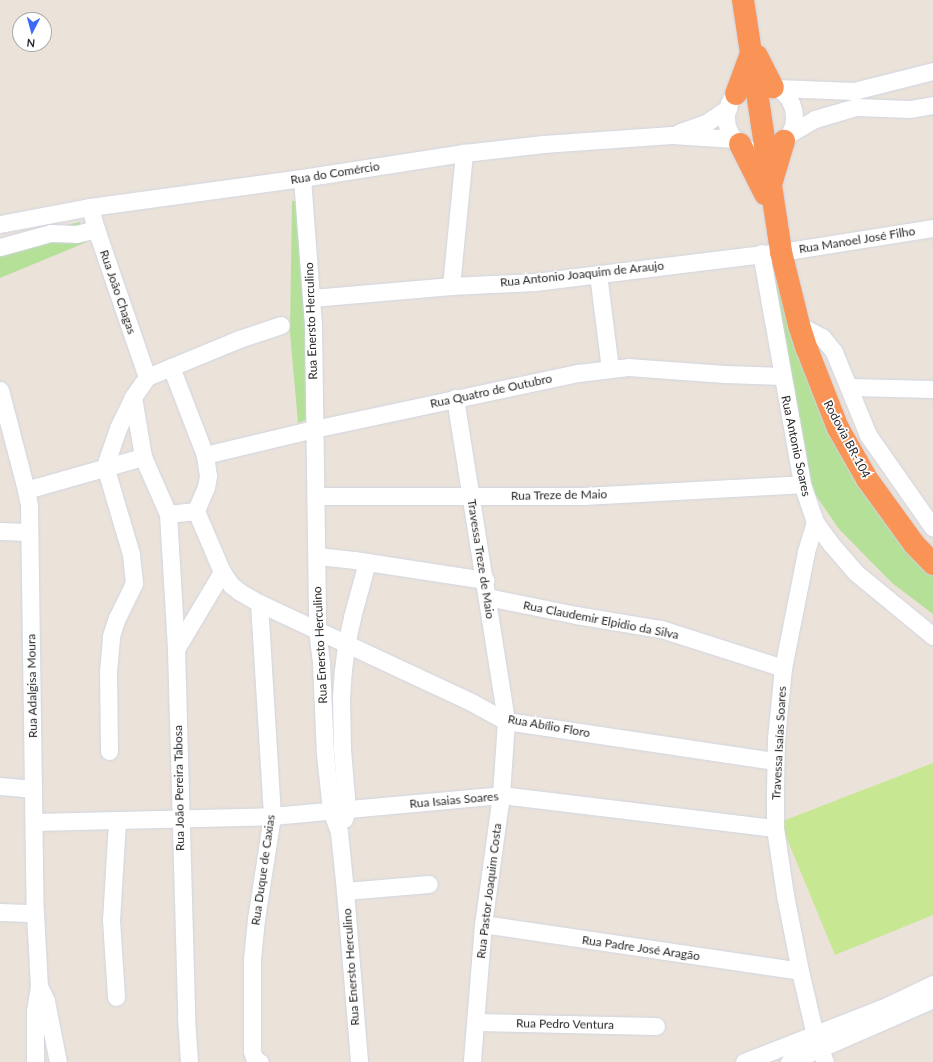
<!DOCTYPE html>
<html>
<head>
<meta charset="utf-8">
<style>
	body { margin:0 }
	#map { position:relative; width:933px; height:1062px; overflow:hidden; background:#ebe3da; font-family:Lato,sans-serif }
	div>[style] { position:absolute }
	.green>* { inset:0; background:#b4e098 }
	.pitch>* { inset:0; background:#c8e793 }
	.roads { filter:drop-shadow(0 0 1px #d0d4e1) drop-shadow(0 0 1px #d0d4e1) }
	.minor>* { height:17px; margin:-8.5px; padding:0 8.5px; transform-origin:8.5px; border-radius:8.5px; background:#fff }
	.minor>.ring { margin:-8.5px; padding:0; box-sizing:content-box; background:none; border:17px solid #fff; border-radius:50% }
	.highway>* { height:22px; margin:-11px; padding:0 11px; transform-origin:11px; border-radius:11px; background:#f99456 }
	span { translate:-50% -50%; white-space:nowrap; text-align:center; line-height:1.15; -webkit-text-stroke:3.5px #fff; paint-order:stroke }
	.street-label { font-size:12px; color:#282828 }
	.north { position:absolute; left:12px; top:12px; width:40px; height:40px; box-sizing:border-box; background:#fff; border:1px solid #a9a9a9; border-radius:50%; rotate:186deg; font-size:11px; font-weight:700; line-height:16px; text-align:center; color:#282828 }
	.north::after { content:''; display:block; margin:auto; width:14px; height:18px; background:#3d6af4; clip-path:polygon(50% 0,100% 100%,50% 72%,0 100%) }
</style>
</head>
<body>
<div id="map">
	<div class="green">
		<div style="clip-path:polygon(308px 200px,321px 415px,298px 423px,290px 333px,292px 201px)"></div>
		<div style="clip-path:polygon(80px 222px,87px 242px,0 278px,0 241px)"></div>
		<div style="clip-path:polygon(774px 260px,794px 334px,913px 553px,933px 575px,933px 614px,892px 583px,839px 529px,810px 487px,807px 455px,767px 263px)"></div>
	</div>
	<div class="pitch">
		<div style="clip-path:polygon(933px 763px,933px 915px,835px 955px,780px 822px)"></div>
	</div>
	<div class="roads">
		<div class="minor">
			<div class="ring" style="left:726px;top:83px;width:51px;height:51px"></div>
			<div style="left:777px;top:88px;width:77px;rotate:2.2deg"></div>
			<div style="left:854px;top:91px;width:81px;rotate:-14.2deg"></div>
			<div style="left:680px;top:132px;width:28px;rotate:-19deg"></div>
			<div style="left:706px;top:123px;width:27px;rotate:-34deg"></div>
			<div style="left:789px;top:134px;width:30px;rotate:-30deg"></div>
			<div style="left:815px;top:119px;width:43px;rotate:-16.3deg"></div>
			<div style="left:856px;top:107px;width:54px;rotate:2.1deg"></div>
			<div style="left:910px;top:109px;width:23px;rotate:-10deg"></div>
			<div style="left:302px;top:178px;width:147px;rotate:85.7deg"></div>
			<div style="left:313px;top:325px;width:305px;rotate:89.2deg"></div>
			<div style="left:317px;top:630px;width:33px;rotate:83deg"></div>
			<div style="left:321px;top:663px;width:91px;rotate:87.5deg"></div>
			<div style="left:325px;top:754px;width:56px;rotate:83.9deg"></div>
			<div style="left:331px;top:810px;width:23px;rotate:70deg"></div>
			<div style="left:339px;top:832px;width:59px;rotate:84.2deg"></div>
			<div style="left:345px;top:891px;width:172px;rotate:85.3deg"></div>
			<div style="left:90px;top:207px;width:23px;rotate:75deg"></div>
			<div style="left:96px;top:229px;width:157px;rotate:71deg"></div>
			<div style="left:0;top:224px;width:92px;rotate:-10.7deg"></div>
			<div style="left:90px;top:207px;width:214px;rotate:-7.8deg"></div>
			<div style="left:302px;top:178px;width:164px;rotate:-8.8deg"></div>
			<div style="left:464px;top:153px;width:80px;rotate:-6.5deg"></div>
			<div style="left:543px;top:144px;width:129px;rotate:-4deg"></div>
			<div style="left:672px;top:135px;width:62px;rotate:3.7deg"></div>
			<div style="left:0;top:247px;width:53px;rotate:-15.4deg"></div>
			<div style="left:51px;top:233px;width:25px;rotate:2deg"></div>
			<div style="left:76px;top:234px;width:21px;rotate:-14deg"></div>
			<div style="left:761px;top:253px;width:235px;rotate:79.9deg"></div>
			<div style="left:802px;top:484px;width:40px;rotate:71.1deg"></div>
			<div style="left:815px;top:522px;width:27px;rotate:54deg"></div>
			<div style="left:831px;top:544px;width:37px;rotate:49deg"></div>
			<div style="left:855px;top:572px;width:101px;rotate:39.4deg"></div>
			<div style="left:598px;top:274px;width:96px;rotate:82.8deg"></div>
			<div style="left:451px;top:286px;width:134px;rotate:-84.4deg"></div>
			<div style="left:312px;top:298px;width:140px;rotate:-4.9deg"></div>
			<div style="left:451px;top:286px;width:84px;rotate:-2.7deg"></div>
			<div style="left:535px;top:282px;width:248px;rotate:-7deg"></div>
			<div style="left:781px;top:252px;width:154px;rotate:-9deg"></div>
			<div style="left:799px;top:325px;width:26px;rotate:28deg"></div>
			<div style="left:822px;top:337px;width:19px;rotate:51deg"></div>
			<div style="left:834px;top:352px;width:90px;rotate:67.7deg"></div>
			<div style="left:868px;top:435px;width:113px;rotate:55deg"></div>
			<div style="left:171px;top:367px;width:94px;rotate:68.9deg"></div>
			<div style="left:205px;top:455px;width:21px;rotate:82deg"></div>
			<div style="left:208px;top:476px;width:11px;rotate:100deg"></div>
			<div style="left:206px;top:487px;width:26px;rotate:113deg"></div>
			<div style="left:196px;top:511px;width:66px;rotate:66.9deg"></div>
			<div style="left:222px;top:572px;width:16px;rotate:55deg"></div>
			<div style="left:231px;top:585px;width:11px;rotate:38deg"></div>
			<div style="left:240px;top:592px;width:22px;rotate:30deg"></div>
			<div style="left:259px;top:603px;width:236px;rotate:25deg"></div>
			<div style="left:473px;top:703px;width:38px;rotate:29deg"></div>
			<div style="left:506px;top:721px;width:272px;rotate:8.5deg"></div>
			<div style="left:850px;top:387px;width:83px;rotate:1.4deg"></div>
			<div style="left:0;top:390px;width:103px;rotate:75.4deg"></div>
			<div style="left:26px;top:490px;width:16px;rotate:79deg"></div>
			<div style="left:29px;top:506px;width:407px;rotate:89.2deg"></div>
			<div style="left:35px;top:913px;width:73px;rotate:86.9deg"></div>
			<div style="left:39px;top:986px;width:25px;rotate:99deg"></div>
			<div style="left:35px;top:1011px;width:51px;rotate:90deg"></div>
			<div style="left:133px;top:397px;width:61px;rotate:80.5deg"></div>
			<div style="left:143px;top:457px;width:62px;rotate:66.3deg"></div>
			<div style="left:168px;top:514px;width:28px;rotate:-6deg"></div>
			<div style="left:455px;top:398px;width:327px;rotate:81deg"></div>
			<div style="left:506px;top:721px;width:74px;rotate:93.9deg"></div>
			<div style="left:501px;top:795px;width:130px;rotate:97.9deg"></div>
			<div style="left:483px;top:924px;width:138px;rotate:94.6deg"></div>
			<div style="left:205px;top:455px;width:112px;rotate:-13.4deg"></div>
			<div style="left:314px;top:429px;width:270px;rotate:-12deg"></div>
			<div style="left:578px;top:373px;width:50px;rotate:-6.8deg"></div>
			<div style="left:628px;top:367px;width:97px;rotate:4.1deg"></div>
			<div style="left:725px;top:374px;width:57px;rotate:2deg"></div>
			<div style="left:26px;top:490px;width:122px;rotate:-15.8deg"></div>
			<div style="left:316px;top:496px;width:267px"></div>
			<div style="left:583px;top:496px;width:219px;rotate:-3.1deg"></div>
			<div style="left:168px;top:514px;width:135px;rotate:86.6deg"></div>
			<div style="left:176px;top:649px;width:368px;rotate:88.4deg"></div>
			<div style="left:186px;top:1017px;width:45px;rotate:86.2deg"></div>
			<div style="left:815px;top:522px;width:31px;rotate:107deg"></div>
			<div style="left:806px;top:552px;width:118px;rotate:101.2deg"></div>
			<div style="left:783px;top:668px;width:70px;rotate:95.7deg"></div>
			<div style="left:776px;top:738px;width:51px;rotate:91.1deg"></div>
			<div style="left:775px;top:789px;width:39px;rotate:90deg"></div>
			<div style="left:775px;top:828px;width:68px;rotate:81.5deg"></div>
			<div style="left:785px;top:895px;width:77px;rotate:78.8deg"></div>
			<div style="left:800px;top:971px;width:66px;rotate:76.8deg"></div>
			<div style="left:815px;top:1035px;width:29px;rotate:70deg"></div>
			<div style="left:0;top:531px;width:29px;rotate:2deg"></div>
			<div style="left:317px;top:556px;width:37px;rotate:6deg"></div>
			<div style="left:354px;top:560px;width:133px;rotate:8.7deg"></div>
			<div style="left:487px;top:597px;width:91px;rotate:11.4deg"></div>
			<div style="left:576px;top:615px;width:86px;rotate:9.4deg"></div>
			<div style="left:661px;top:629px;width:128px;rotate:17.7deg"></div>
			<div style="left:259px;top:603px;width:213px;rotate:86.5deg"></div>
			<div style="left:272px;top:816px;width:104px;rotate:98.8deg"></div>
			<div style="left:256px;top:919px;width:40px;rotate:95.7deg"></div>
			<div style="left:252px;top:959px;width:92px;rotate:90deg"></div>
			<div style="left:252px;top:1051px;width:9px;rotate:72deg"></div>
			<div style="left:255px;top:1060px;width:5px;rotate:22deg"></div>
			<div style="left:176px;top:649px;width:90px;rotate:-59.1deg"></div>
			<div style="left:109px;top:751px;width:79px;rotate:-90.7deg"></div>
			<div style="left:108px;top:672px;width:36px;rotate:-85deg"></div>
			<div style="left:111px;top:636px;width:19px;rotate:-72deg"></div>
			<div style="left:117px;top:618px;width:39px;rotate:-64deg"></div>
			<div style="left:134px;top:583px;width:29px;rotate:-96deg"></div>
			<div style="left:131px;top:554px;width:92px;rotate:-106.5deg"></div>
			<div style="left:105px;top:466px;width:40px;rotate:-71.1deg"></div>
			<div style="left:118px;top:428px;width:34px;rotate:-64deg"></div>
			<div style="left:133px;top:397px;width:24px;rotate:-55deg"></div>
			<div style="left:147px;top:377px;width:100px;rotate:-22.4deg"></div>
			<div style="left:239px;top:339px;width:44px;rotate:-18.4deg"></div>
			<div style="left:0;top:786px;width:33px;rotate:5deg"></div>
			<div style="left:344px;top:819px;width:10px;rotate:-73deg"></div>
			<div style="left:347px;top:809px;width:59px;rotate:-94.8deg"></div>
			<div style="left:342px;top:750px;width:53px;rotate:-91.1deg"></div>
			<div style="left:341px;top:697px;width:27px;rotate:-86deg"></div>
			<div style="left:343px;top:670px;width:26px;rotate:-83deg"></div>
			<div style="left:346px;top:644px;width:28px;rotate:-77deg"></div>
			<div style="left:352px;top:617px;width:57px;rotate:-74.7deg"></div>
			<div style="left:34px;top:822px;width:238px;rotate:-1.4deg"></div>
			<div style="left:272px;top:816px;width:230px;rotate:-5.2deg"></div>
			<div style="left:501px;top:795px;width:276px;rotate:6.9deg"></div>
			<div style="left:345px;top:891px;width:84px;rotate:-4.8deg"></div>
			<div style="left:0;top:912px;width:35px;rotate:2deg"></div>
			<div style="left:483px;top:924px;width:320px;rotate:8.4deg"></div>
			<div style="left:40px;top:988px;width:14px;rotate:65deg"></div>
			<div style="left:46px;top:1001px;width:62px;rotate:78.9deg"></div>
			<div style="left:116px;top:997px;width:77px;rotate:-93.7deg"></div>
			<div style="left:111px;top:920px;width:99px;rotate:-86.5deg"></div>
			<div style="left:475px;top:1022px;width:181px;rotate:1.3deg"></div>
			<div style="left:744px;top:1062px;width:154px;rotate:-21.4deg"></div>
			<div style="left:887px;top:1006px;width:51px;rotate:-25.6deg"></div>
			<div style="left:789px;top:1062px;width:157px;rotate:-23.6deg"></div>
		</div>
		<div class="highway">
			<div style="left:743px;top:0;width:255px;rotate:81.4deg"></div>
			<div style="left:781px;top:252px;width:75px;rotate:76.1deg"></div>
			<div style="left:799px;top:325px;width:25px;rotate:72deg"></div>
			<div style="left:807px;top:349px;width:85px;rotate:68.6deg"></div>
			<div style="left:838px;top:428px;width:59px;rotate:60.4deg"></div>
			<div style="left:867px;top:479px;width:80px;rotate:54.1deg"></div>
			<div style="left:914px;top:544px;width:28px;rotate:46deg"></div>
			<div style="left:757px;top:56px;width:35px;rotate:63deg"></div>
			<div style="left:736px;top:94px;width:40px;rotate:-69.8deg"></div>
			<div style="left:740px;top:144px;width:56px;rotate:63.4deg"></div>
			<div style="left:772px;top:181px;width:42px;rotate:-73.3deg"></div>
		</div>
	</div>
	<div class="street-label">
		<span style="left:335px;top:173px;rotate:-9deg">Rua do Comércio</span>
		<span style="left:857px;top:240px;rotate:-9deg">Rua Manoel José Filho</span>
		<span style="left:582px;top:274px;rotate:-6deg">Rua Antonio Joaquim de Araujo</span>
		<span style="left:118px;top:292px;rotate:71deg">Rua João Chagas</span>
		<span style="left:311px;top:321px;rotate:-92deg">Rua Enersto Herculino</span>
		<span style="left:491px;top:391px;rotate:-12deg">Rua Quatro de Outubro</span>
		<span style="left:847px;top:439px;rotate:62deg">Rodovia BR-104</span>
		<span style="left:796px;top:446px;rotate:78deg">Rua Antonio Soares</span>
		<span style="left:559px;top:495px;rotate:-1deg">Rua Treze de Maio</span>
		<span style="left:481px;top:559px;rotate:81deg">Travessa Treze de Maio</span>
		<span style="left:601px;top:620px;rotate:11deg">Rua Claudemir Elpidio da Silva</span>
		<span style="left:320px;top:645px;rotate:-93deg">Rua Enersto Herculino</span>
		<span style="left:32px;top:686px;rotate:-91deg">Rua Adalgisa Moura</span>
		<span style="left:549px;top:726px;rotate:10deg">Rua Abílio Floro</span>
		<span style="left:779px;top:743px;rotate:-87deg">Travessa Isaías Soares</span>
		<span style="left:179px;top:788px;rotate:-91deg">Rua João Pereira Tabosa</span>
		<span style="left:454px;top:800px;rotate:-5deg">Rua Isaias Soares</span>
		<span style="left:263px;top:870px;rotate:-82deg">Rua Duque de Caxias</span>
		<span style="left:489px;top:891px;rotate:-83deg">Rua Pastor Joaquim Costa</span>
		<span style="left:641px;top:948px;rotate:8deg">Rua Padre José Aragão</span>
		<span style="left:351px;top:967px;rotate:-94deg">Rua Enersto Herculino</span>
		<span style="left:565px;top:1024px;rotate:1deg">Rua Pedro Ventura</span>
	</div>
	<div class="north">N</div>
</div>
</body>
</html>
